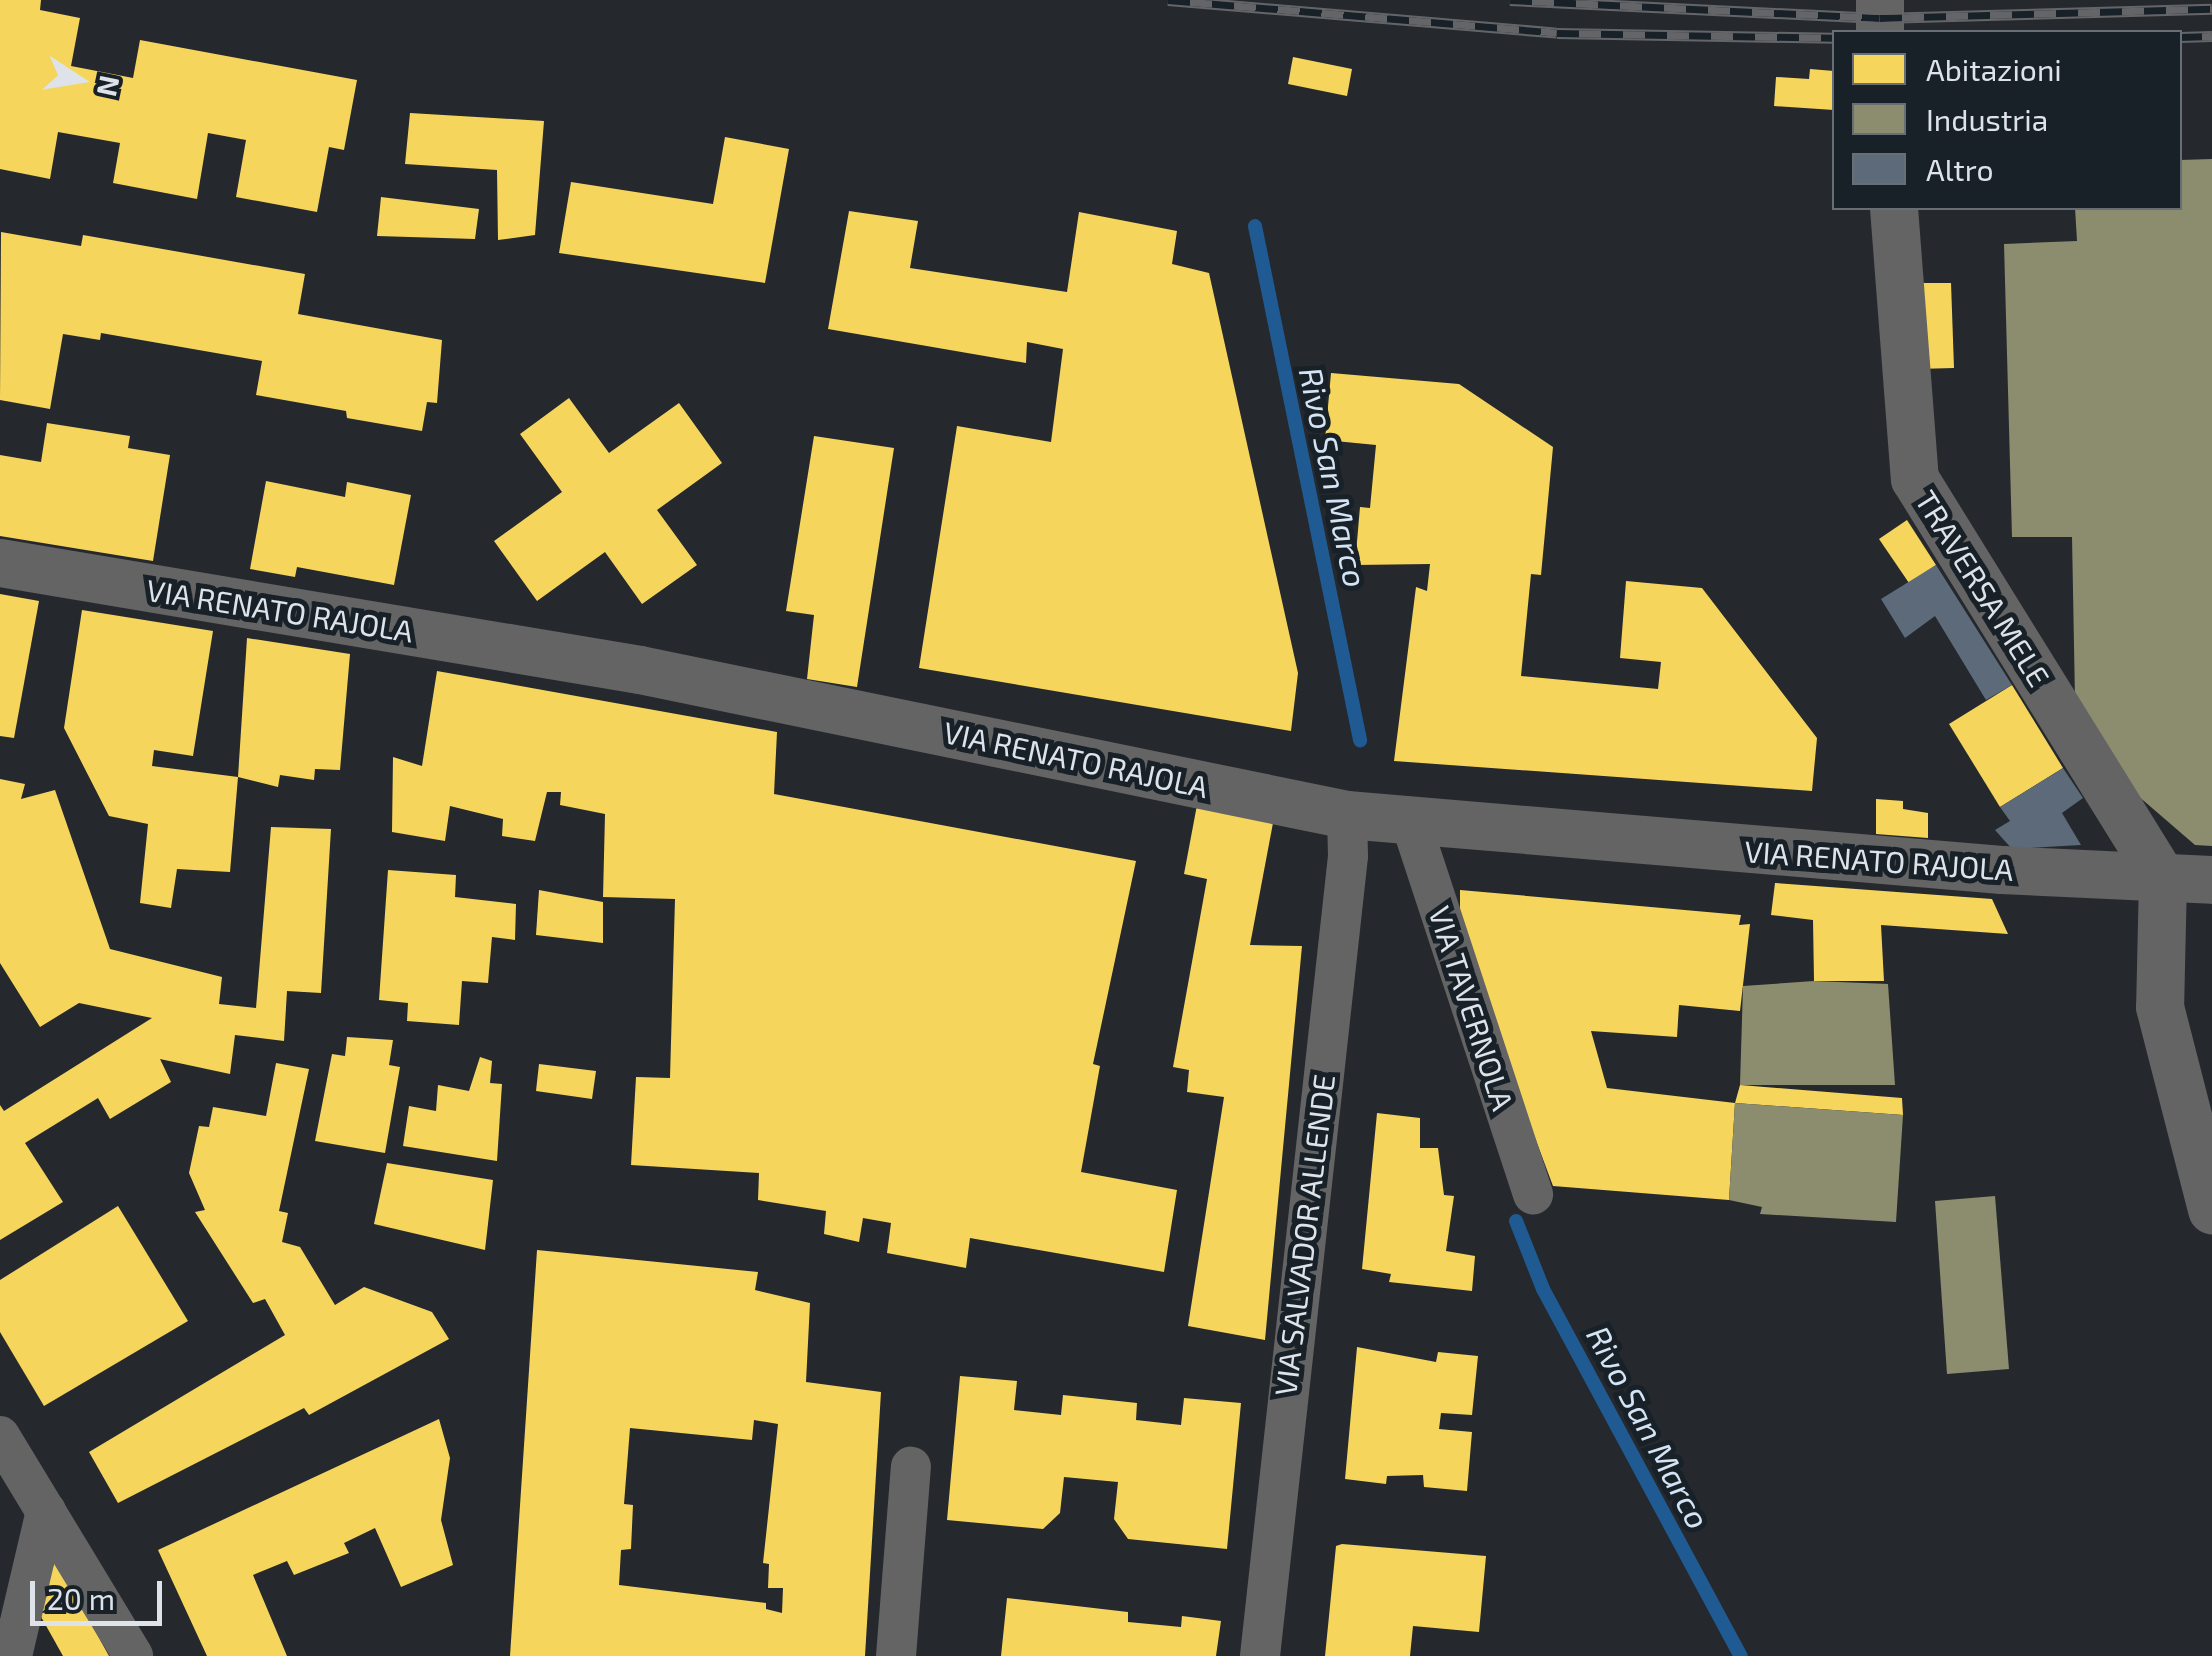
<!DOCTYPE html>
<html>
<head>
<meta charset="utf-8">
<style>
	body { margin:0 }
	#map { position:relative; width:2212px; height:1656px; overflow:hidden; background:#25292e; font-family:"Exo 2",sans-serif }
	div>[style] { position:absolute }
	.homes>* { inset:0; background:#f6d55c }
	.industry>* { inset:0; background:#8c8c6e }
	.stream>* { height:14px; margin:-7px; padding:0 7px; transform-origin:7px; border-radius:7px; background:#1f5b92 }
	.building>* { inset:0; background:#5c6a79 }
	.minor>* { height:40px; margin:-20px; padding:0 20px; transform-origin:20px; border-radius:20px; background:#656464 }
	.tertiary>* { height:48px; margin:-24px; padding:0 24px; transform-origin:24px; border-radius:24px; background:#656464 }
	.rail>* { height:11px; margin-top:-5.5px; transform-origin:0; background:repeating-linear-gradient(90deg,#182028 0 22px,#646568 0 44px); box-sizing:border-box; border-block:2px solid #646568 }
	span { translate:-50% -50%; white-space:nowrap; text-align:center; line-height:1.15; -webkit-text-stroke:10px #182028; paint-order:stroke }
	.street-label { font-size:30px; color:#dee3e9 }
	.water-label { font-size:32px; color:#d4e4f5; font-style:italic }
	.legend { position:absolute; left:1832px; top:30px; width:350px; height:180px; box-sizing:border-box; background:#182028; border:2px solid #676e75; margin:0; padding:12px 18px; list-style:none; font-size:30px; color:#dee3e9 }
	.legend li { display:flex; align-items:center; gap:20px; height:50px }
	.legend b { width:50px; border:2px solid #676e75 }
	.north { position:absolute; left:30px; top:30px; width:100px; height:100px; -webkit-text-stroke:8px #182028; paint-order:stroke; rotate:102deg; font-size:28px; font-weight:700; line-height:40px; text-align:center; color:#dee3e9 }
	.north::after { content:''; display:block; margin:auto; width:35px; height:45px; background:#dee3e9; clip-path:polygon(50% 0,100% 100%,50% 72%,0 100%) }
	.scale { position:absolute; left:30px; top:1581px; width:132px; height:45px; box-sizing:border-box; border:5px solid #dee3e9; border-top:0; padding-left:12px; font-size:30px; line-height:35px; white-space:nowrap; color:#dee3e9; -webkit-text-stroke:8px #182028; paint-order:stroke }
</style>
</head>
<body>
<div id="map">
	<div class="homes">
		<div style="clip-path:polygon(0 0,41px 0,40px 10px,80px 18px,71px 66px,133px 78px,140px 40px,357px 80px,344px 150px,329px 147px,317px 212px,236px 197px,246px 140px,208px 133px,197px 199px,113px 183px,120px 143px,58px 132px,50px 179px,0 169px)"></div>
		<div style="clip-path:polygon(1293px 57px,1352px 69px,1347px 96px,1288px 84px)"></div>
		<div style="clip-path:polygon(1810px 69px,1834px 71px,1834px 110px,1774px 106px,1776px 77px,1809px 79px)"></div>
		<div style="clip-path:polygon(410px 113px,544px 121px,535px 235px,498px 240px,497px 170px,405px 164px)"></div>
		<div style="clip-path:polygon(725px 137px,789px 149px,765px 283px,559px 253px,571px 182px,713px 204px)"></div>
		<div style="clip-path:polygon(381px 197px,479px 209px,475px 239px,377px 236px)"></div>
		<div style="clip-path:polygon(849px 211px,918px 221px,910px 268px,1067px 292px,1079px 212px,1177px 231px,1172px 264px,1209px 273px,1298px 673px,1291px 731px,919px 668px,957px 426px,1051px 442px,1063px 349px,1027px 342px,1026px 363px,828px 329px)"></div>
		<div style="clip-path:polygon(1px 232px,81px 246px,83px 235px,305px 274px,298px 314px,442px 340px,437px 403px,427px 402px,422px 431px,347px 418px,346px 411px,256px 395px,262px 361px,101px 333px,100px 340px,63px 334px,50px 409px,0 400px)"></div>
		<div style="clip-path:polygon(1915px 283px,1951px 283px,1954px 368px,1917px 369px)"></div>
		<div style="clip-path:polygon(1331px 373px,1459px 384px,1553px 447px,1541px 575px,1531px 574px,1521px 676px,1658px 689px,1661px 662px,1620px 658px,1626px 581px,1702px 588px,1817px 738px,1812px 791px,1394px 761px,1416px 587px,1427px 591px,1430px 564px,1355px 565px,1360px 507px,1370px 508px,1376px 445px,1325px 440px)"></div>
		<div style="clip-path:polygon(569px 398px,609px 453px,679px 403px,722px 463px,657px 510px,697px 565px,642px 604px,605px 552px,537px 601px,494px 541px,562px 492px,520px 434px)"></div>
		<div style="clip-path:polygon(47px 423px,130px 436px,128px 448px,170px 455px,153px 561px,0 536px,0 455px,41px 462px)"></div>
		<div style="clip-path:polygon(814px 436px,894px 448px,857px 687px,807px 679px,814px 615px,786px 611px)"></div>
		<div style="clip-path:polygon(266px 481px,345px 497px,347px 482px,411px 495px,394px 585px,297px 567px,295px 577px,250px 569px)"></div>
		<div style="clip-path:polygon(1907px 520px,1936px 565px,1909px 583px,1879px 539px)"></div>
		<div style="clip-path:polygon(0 594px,39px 601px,14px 738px,0 736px)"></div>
		<div style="clip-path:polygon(82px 610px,213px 631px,193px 756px,154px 750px,152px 766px,238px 777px,230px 872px,177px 869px,171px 908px,140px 903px,148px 824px,109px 816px,64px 728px)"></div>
		<div style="clip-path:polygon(247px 638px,350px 654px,340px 770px,315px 769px,314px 780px,280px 775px,278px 787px,238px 777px)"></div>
		<div style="clip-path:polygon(437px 671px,777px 732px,774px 794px,1136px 861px,1093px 1064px,1100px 1066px,1081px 1172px,1177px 1190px,1164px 1272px,970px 1238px,966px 1268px,887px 1253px,891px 1223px,863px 1218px,859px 1242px,824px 1234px,826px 1211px,758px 1200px,759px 1173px,631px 1165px,636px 1077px,670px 1078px,675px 899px,603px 897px,605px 814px,560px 805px,561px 792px,547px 792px,535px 841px,502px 836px,503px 819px,450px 806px,445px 841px,392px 832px,393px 757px,422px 766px)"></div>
		<div style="clip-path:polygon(2012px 685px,2063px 768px,2000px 807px,1949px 724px)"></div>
		<div style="clip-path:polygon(0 779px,25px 784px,21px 799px,55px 790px,110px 949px,222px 977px,219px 1004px,256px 1008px,271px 827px,331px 829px,321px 993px,287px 991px,284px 1041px,235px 1035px,230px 1074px,160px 1059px,171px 1082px,110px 1119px,98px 1098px,25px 1143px,63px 1202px,0 1240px,0 1105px,4px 1111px,152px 1018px,79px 1003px,40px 1027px,0 963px)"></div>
		<div style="clip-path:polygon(1876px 799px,1903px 801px,1903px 809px,1928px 813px,1928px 838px,1876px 834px)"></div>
		<div style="clip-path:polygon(1197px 805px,1273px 823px,1250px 945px,1302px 946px,1265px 1340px,1188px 1326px,1224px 1097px,1187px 1092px,1189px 1070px,1173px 1067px,1207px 879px,1184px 874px)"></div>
		<div style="clip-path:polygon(388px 870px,456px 875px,455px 897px,516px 904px,515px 940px,492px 937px,488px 983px,462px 981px,459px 1025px,407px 1021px,408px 1003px,379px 1000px)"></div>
		<div style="clip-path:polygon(1775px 883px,1992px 899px,2008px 934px,1881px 925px,1884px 981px,1814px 981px,1813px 920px,1771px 915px)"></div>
		<div style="clip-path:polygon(539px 890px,603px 902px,603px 943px,536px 935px)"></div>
		<div style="clip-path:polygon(1460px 890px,1741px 915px,1739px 925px,1750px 924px,1740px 1011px,1679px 1005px,1677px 1037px,1591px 1031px,1607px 1088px,1735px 1103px,1740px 1085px,1902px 1098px,1903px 1115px,1735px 1103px,1729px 1200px,1553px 1186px,1460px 937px)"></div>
		<div style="clip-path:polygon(347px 1037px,393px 1040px,389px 1065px,400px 1067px,385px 1153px,315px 1141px,332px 1054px,345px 1056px)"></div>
		<div style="clip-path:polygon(480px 1057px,492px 1061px,490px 1083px,502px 1084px,497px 1161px,403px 1146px,409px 1106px,436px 1111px,438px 1085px,469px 1091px)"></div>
		<div style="clip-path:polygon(276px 1063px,309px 1069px,279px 1211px,288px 1213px,282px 1242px,300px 1247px,335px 1305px,364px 1287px,432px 1312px,449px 1339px,309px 1415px,304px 1408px,118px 1503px,89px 1452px,285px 1335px,265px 1299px,253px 1303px,195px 1212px,205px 1210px,189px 1173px,199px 1126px,209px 1127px,213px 1107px,266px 1116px)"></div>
		<div style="clip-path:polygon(539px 1064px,596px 1071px,592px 1099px,536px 1091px)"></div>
		<div style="clip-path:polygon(1377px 1113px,1420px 1118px,1420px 1148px,1438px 1148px,1444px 1195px,1454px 1196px,1446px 1251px,1475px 1256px,1472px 1291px,1389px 1282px,1391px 1274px,1362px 1269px)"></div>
		<div style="clip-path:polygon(387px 1163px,493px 1180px,485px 1250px,374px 1224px)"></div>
		<div style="clip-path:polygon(118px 1206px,188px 1321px,44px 1406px,0 1332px,0 1280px)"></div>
		<div style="clip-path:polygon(evenodd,537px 1250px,758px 1272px,755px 1290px,810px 1303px,806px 1382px,881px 1392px,865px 1656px,510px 1656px,537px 1250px,754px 1420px,778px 1424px,763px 1563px,769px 1564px,768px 1588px,783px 1588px,782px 1613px,766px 1609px,766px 1603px,619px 1585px,621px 1550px,631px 1549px,633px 1505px,624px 1504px,630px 1428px,752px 1440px,754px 1420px)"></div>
		<div style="clip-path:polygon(1357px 1347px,1436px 1362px,1438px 1352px,1478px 1356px,1472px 1415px,1441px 1413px,1439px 1429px,1472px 1432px,1467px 1491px,1424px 1487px,1423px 1475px,1387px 1476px,1386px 1484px,1345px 1479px)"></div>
		<div style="clip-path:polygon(960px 1376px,1017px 1381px,1014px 1410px,1061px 1415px,1063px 1395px,1137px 1403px,1136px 1420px,1181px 1425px,1184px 1398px,1241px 1403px,1227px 1549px,1128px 1539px,1114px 1519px,1118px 1482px,1064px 1477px,1060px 1513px,1043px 1529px,947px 1520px)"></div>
		<div style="clip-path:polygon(439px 1419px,450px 1458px,441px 1520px,453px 1565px,401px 1587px,375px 1528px,344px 1543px,349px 1553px,294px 1575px,287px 1561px,253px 1575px,287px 1656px,207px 1656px,158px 1550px)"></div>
		<div style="clip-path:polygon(1342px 1544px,1486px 1556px,1479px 1632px,1413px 1626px,1410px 1656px,1325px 1656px,1336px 1546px)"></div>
		<div style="clip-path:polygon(56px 1560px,109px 1656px,63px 1656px,35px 1606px)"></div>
		<div style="clip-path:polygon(1007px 1598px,1128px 1612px,1128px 1622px,1181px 1627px,1182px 1616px,1221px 1621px,1216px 1656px,1001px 1656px)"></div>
	</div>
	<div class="industry">
		<div style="clip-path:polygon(2212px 159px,2212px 846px,2195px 845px,2137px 795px,2075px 700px,2072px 537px,2012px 537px,2004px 244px,2077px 241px,2075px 208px,2180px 208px,2180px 160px)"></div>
		<div style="clip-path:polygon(1814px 981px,1888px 984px,1895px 1085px,1740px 1085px,1743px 986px)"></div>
		<div style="clip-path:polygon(1735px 1103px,1903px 1115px,1896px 1222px,1760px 1214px,1762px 1207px,1729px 1200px)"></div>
		<div style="clip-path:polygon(1995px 1196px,2009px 1369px,1947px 1374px,1935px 1201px)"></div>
	</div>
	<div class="stream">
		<div style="left:1255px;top:226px;width:525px;rotate:78.45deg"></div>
		<div style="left:1516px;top:1221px;width:73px;rotate:68.3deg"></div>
		<div style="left:1543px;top:1289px;width:417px;rotate:61.7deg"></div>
	</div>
	<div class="building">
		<div style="clip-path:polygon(1936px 565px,2012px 685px,1986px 700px,1935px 616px,1905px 638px,1881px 599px)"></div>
		<div style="clip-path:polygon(2063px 768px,2083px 798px,2062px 813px,2081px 845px,2012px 849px,1995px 830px,2010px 821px,2000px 807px)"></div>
	</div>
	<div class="minor">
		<div style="left:1411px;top:823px;width:391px;rotate:71.8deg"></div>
		<div style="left:0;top:1436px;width:257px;rotate:58.8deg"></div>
		<div style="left:12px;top:1656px;width:149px;rotate:-76.8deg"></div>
		<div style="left:896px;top:1656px;width:190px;rotate:-85.5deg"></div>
		<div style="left:1260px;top:1656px;width:805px;rotate:-83.72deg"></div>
		<div style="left:1348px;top:856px;width:41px;rotate:-91.4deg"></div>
	</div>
	<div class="tertiary">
		<div style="left:1880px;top:0;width:32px;rotate:90deg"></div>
		<div style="left:1894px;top:208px;width:272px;rotate:85.6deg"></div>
		<div style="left:1915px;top:479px;width:471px;rotate:58.2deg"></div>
		<div style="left:0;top:563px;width:649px;rotate:9.49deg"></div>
		<div style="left:640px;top:670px;width:722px;rotate:11.59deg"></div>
		<div style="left:1347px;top:815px;width:657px;rotate:4.8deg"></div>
		<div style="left:2002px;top:870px;width:210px;rotate:2.7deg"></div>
		<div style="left:2163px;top:879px;width:128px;rotate:91.3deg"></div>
		<div style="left:2160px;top:1007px;width:210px;rotate:75.6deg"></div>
	</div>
	<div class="rail">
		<div style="left:1168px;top:0;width:390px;rotate:4.8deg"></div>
		<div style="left:1557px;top:33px;width:277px;rotate:1deg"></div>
		<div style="left:1510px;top:0;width:370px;rotate:2.8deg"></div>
		<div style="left:1880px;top:18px;width:332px;rotate:-1.6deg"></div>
		<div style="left:2180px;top:37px;width:32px;rotate:-2deg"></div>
	</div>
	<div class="street-label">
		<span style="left:1983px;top:588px;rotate:58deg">TRAVERSA MELE</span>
		<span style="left:280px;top:610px;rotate:9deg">VIA RENATO RAJOLA</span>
		<span style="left:1076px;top:759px;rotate:12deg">VIA RENATO RAJOLA</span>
		<span style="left:1879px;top:860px;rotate:4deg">VIA RENATO RAJOLA</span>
		<span style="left:1472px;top:1008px;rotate:72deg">VIA TAVERNOLA</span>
		<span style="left:1304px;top:1235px;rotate:-83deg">VIA SALVADOR ALLENDE</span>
	</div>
	<div class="water-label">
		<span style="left:1334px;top:477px;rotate:78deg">Rivo San Marco</span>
		<span style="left:1649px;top:1427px;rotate:62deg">Rivo San Marco</span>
	</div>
	<ul class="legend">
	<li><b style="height:28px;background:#f6d55c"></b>Abitazioni</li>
	<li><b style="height:28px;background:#8c8c6e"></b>Industria</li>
	<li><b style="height:28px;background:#5c6a79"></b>Altro</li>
	</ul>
	<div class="north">N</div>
	<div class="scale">20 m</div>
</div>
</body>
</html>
